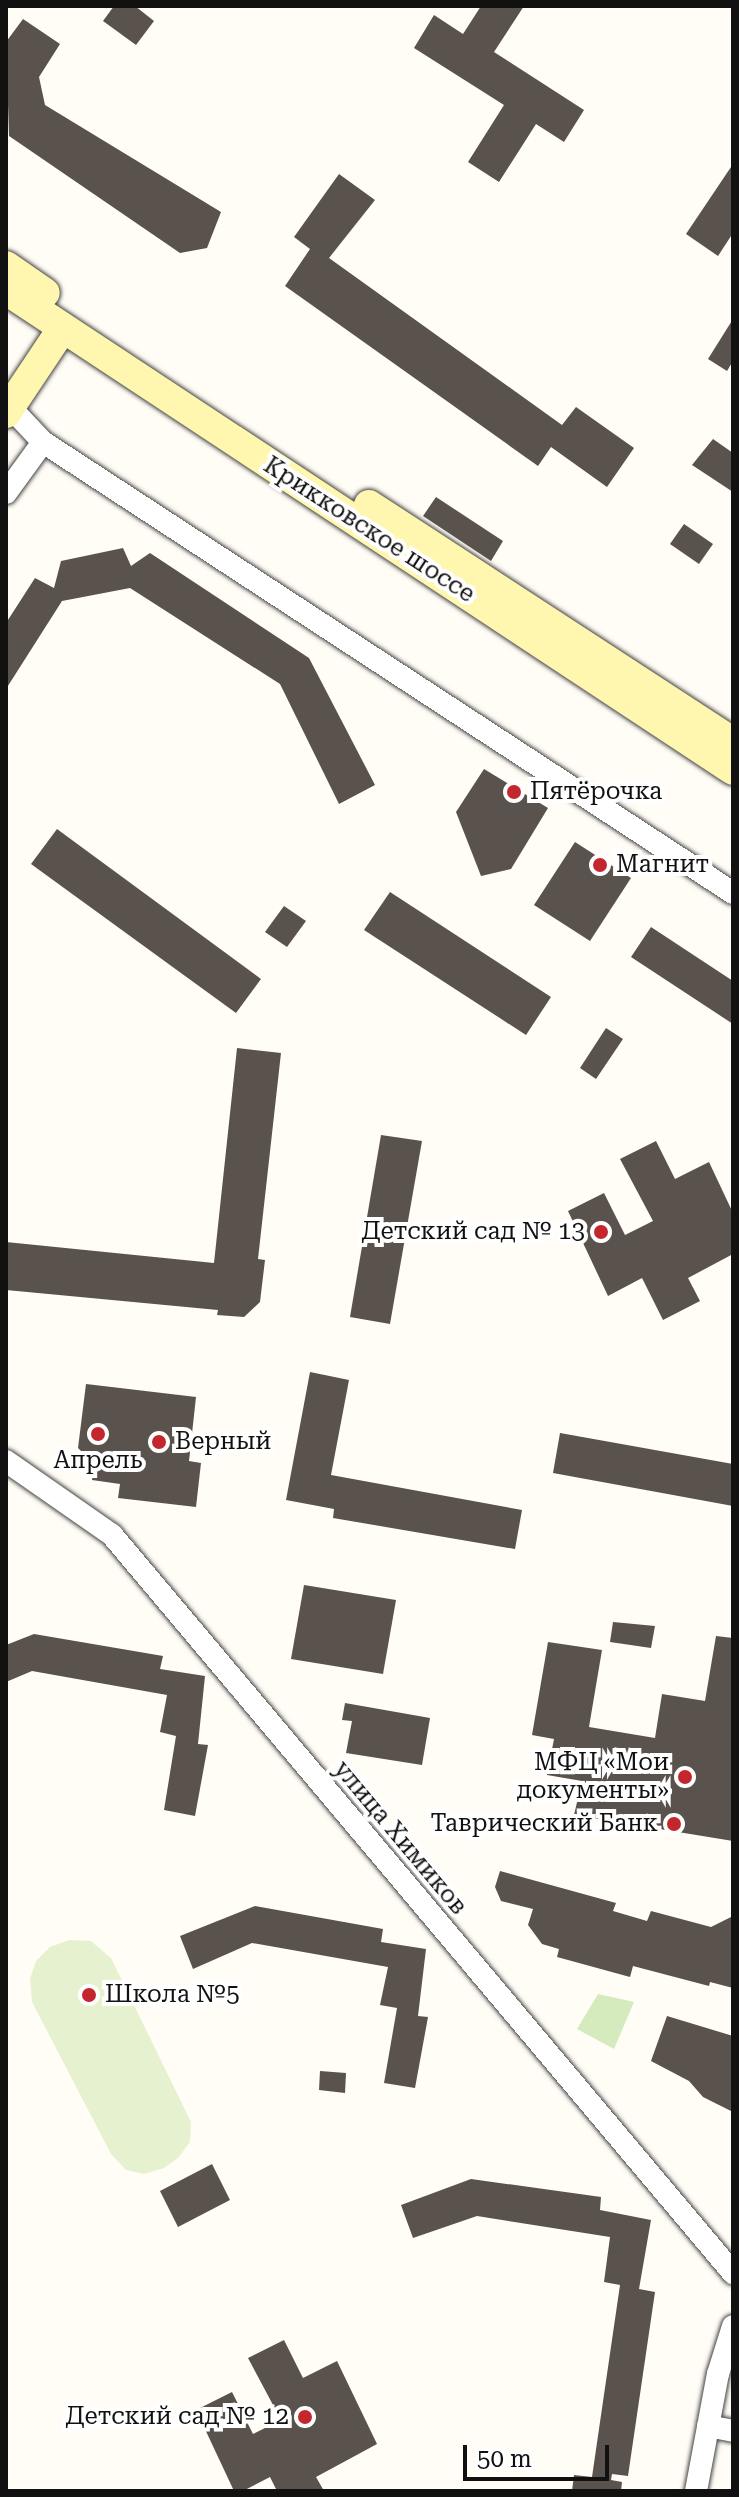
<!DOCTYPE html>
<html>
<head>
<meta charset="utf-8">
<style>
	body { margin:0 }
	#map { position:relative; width:739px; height:2497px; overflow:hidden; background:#fffdf5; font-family:"Roboto Serif",serif }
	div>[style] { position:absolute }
	.green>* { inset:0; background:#d5ebbd }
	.pitch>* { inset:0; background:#e6f2cf }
	.building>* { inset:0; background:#5a524d }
	.roads { filter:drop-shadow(0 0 2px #444) drop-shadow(0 0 2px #444) }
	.street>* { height:22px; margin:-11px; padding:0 11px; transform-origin:11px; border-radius:11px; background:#fff }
	.secondary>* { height:30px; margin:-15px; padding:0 15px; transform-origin:15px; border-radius:15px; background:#fff6b0 }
	.dots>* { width:22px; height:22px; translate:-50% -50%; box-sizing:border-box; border:4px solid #fff; border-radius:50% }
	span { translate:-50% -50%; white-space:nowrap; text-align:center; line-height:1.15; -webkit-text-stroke:8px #fff; paint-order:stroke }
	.street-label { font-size:24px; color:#111 }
	.poi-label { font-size:24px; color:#111 }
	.left { translate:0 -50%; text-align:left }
	.right { translate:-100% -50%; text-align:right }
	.frame { position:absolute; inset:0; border:8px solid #111; pointer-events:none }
	.scale { position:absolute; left:463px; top:2445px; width:146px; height:36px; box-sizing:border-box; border:4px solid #111; border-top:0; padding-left:10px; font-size:24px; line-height:28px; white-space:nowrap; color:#111; -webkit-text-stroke:6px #fff; paint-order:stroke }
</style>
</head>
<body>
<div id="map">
	<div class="green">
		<div style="clip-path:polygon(598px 1994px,634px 2002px,614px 2049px,577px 2029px)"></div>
	</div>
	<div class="pitch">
		<div style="clip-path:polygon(69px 1940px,91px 1941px,111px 1958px,191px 2122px,190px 2142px,178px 2158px,164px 2168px,144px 2174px,126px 2170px,111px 2154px,32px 2002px,30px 1979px,36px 1961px,50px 1947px)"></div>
	</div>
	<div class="building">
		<div style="clip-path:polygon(114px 6px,135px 6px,154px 21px,136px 45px,103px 21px)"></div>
		<div style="clip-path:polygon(481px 6px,524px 6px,494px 52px,584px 110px,564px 142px,536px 124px,499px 182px,468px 162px,504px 105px,414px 48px,434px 15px,463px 34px)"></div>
		<div style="clip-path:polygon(23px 19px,60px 44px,39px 77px,45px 105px,221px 212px,207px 248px,180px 253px,9px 136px,6px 42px)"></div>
		<div style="clip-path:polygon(733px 164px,733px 233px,718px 256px,686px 234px)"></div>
		<div style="clip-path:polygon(339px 174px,375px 200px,329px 258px,562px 425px,576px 407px,634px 448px,607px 487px,551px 447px,538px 466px,285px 286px,310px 249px,294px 237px)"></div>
		<div style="clip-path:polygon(733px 319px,733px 361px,727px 371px,708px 359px)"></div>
		<div style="clip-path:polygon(713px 439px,733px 453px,733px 492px,692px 465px)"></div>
		<div style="clip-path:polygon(436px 497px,503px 541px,491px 561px,423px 516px)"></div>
		<div style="clip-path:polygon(684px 524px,713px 544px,699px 564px,670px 544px)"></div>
		<div style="clip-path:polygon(123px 548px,131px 566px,150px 553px,309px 658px,375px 785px,339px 804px,280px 684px,130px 588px,62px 601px,6px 689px,6px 623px,35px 578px,54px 588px,61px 561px)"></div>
		<div style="clip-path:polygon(484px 769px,548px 808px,511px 869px,481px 876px,456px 812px)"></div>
		<div style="clip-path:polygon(57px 829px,261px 979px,236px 1013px,31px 864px)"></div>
		<div style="clip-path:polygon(575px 842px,631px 878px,590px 941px,534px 905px)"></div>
		<div style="clip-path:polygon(390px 892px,551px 997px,526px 1035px,364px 930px)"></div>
		<div style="clip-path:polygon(284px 906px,306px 921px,287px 947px,265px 932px)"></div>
		<div style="clip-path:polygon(651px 927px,733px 981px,733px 1024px,631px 957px)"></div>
		<div style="clip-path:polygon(606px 1028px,623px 1039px,596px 1079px,580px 1068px)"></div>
		<div style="clip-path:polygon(237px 1048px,281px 1053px,258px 1259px,265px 1260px,260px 1302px,244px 1317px,217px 1315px,218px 1310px,6px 1290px,6px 1242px,214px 1263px)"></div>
		<div style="clip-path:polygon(381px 1135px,422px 1141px,390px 1324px,350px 1317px)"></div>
		<div style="clip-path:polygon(656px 1141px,675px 1179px,709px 1162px,733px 1213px,733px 1254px,688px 1278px,700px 1301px,663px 1320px,642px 1278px,608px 1296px,568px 1211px,604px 1193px,625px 1235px,653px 1221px,620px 1159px)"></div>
		<div style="clip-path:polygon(310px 1372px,349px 1380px,331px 1475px,522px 1510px,515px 1549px,333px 1518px,334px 1509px,286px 1500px)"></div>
		<div style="clip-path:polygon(86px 1384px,196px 1397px,189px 1461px,201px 1463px,196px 1507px,118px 1498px,120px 1484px,92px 1480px,94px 1464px,78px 1448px)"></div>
		<div style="clip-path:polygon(560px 1433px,733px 1464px,733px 1506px,553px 1473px)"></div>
		<div style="clip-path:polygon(304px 1585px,396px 1600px,383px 1674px,291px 1659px)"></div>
		<div style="clip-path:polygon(613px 1622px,655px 1626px,651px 1648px,610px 1642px)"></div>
		<div style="clip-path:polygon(34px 1634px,163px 1656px,160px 1669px,205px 1676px,198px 1744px,208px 1745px,195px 1816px,164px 1810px,176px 1736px,160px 1732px,167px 1695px,32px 1671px,6px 1682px,6px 1645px)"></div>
		<div style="clip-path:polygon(716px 1636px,733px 1638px,733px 1841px,574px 1815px,582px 1781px,547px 1775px,554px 1739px,532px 1735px,548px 1642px,602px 1650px,589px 1727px,655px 1738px,662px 1694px,705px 1701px)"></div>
		<div style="clip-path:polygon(345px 1703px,430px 1718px,422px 1765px,346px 1753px,352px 1721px,342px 1720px)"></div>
		<div style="clip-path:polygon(500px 1871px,616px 1903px,613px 1911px,647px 1921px,651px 1911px,711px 1927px,733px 1916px,733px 1988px,710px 1982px,709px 1986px,633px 1966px,630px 1977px,557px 1957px,559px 1949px,542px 1944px,528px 1925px,533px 1909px,501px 1901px,495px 1887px)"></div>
		<div style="clip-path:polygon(255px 1906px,383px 1929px,381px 1942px,426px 1949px,418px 2016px,428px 2017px,415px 2088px,384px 2083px,397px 2008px,380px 2005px,388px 1967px,252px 1943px,193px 1969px,180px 1936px)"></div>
		<div style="clip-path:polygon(667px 2016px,733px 2036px,733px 2112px,703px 2097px,689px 2081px,651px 2061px)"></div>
		<div style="clip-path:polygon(320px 2071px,346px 2073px,345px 2093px,319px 2090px)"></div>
		<div style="clip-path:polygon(212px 2164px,230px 2200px,178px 2227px,160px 2191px)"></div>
		<div style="clip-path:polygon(471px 2179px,601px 2197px,600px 2210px,651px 2220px,639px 2289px,655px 2292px,628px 2476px,612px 2474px,611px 2480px,622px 2482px,621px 2491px,572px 2491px,574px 2475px,592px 2477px,620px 2285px,604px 2282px,610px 2237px,477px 2216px,413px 2238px,401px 2205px)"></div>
		<div style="clip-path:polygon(284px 2340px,303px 2378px,337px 2361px,377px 2444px,316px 2477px,324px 2491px,277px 2491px,270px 2477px,243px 2491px,234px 2491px,196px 2410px,232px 2392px,253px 2434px,281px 2420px,248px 2358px)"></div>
	</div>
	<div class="roads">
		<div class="street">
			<div style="left:10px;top:407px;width:48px;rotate:46.7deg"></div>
			<div style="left:43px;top:442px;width:824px;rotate:33.17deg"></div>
			<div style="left:6px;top:493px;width:63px;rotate:-54deg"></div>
			<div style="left:6px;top:1461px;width:129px;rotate:34.9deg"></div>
			<div style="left:112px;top:1535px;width:965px;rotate:49.92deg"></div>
			<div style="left:708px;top:2426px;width:25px;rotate:11deg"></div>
			<div style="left:696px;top:2491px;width:119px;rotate:-79.4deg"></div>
			<div style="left:718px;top:2374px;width:50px;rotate:-72.6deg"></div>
		</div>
		<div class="secondary">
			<div style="left:6px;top:266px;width:47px;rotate:34.7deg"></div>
			<div style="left:6px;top:290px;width:871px;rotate:33.43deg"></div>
			<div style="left:6px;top:413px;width:101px;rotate:-56.3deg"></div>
			<div style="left:369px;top:505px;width:434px;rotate:33.1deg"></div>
		</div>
	</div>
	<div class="dots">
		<div style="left:514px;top:792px;background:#c4262e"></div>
		<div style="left:600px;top:865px;background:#c4262e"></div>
		<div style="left:601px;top:1232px;background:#c4262e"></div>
		<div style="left:98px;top:1434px;background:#c4262e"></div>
		<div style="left:159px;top:1442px;background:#c4262e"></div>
		<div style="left:685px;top:1777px;background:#c4262e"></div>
		<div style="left:674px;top:1824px;background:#c4262e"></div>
		<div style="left:89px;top:1995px;background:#c4262e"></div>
		<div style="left:305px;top:2417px;background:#c4262e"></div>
	</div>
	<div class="street-label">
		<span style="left:369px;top:530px;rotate:33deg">Крикковское шоссе</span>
		<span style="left:400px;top:1838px;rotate:50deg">улица Химиков</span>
	</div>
	<div class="poi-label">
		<span class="left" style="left:530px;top:792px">Пятёрочка</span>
		<span class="left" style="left:616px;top:865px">Магнит</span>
		<span class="right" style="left:585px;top:1232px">Детский сад № 13</span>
		<span class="left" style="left:175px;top:1442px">Верный</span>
		<span style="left:98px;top:1461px">Апрель</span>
		<span class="right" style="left:669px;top:1777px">МФЦ «Мои<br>документы»</span>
		<span class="right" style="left:658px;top:1824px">Таврический Банк</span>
		<span class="left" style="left:105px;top:1995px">Школа №5</span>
		<span class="right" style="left:289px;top:2417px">Детский сад № 12</span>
	</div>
	<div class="frame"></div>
	<div class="scale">50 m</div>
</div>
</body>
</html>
